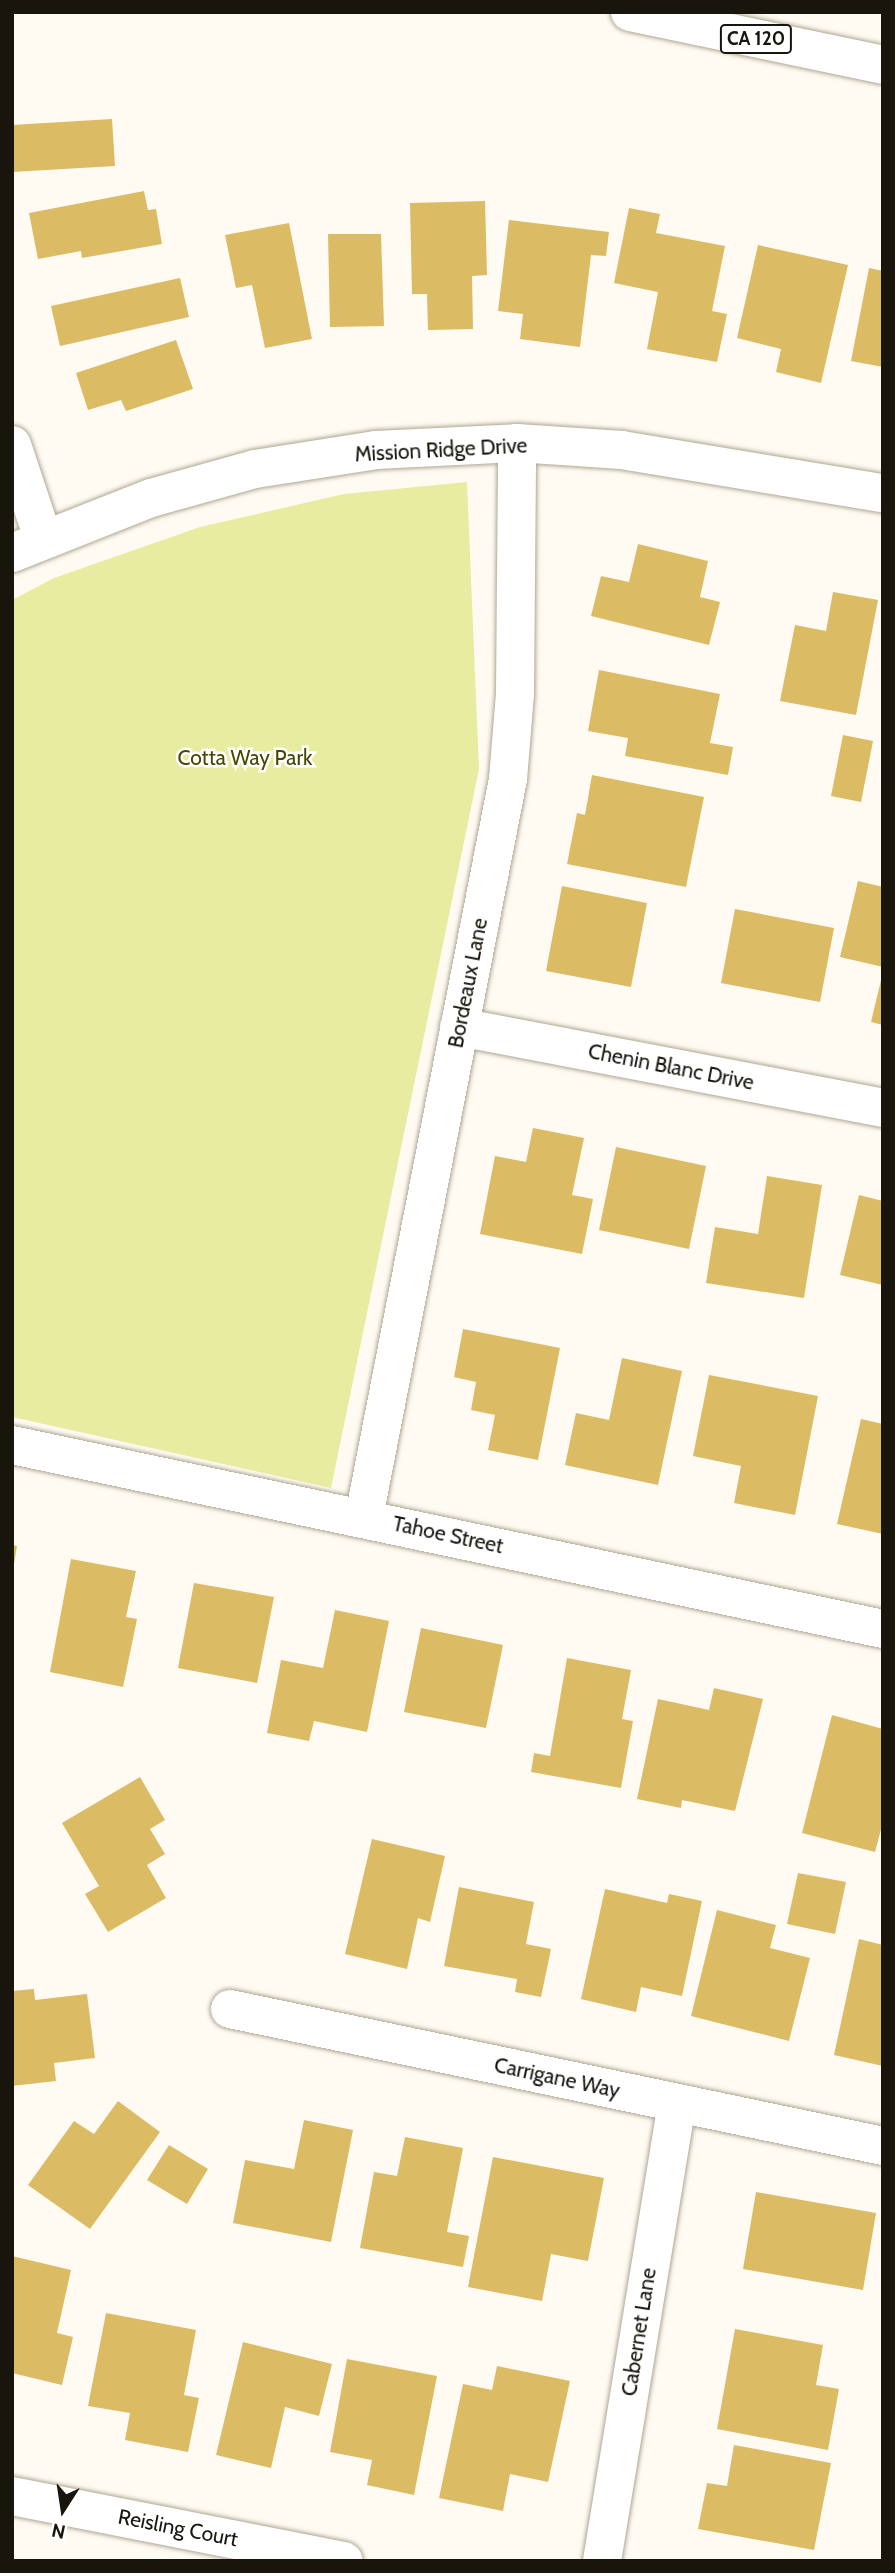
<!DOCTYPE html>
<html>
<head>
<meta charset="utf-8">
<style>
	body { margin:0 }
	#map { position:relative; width:895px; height:2573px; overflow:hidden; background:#fffbf3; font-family:Cabin,sans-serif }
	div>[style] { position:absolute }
	.green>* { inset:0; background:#e8eca1 }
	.building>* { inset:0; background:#dcbb65 }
	.roads { filter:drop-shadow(0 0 2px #afa792) drop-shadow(0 0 2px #afa792) }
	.minor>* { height:38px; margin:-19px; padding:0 19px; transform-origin:19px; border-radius:19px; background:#fff }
	.highway>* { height:38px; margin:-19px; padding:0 19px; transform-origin:19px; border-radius:19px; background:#fff }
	span { translate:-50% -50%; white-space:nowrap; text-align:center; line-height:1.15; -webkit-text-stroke:5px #fff; paint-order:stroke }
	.shield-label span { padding:2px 5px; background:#fff; border:2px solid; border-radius:5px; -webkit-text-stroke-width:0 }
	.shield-label { font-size:19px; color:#18150d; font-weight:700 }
	.street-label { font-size:21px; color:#18150d }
	.park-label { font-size:21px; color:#474800 }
	.frame { position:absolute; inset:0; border:14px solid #18150d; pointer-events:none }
	.north { position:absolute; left:28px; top:2475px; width:70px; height:70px; -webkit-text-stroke:5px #fff; paint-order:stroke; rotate:192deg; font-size:19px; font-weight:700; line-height:28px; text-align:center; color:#18150d }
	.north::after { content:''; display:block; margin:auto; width:24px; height:32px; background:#18150d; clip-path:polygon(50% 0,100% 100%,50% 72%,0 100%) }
</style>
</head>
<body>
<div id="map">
	<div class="green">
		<div style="clip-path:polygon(467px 482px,479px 769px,331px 1488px,12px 1417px,12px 600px,54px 578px,200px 527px,344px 494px)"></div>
	</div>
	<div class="building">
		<div style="clip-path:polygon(112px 119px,115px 166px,12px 172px,12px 125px)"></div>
		<div style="clip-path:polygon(144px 191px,148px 210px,156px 209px,162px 244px,82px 258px,81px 251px,38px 259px,29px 213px)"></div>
		<div style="clip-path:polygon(485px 201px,487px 275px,472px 276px,473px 329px,428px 330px,427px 294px,412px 294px,410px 203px)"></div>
		<div style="clip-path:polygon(629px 208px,660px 214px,656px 233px,725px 246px,712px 311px,727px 314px,717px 362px,647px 349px,658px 292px,614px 283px)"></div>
		<div style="clip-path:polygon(509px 220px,609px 232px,606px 256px,591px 255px,580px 347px,520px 339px,523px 314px,498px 311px)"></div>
		<div style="clip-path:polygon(289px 223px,312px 339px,265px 348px,252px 285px,236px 288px,225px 235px)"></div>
		<div style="clip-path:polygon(328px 234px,381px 234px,384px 326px,330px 327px)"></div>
		<div style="clip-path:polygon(758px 245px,848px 265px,821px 383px,776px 372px,781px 349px,737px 338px)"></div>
		<div style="clip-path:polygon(869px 268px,883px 271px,883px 367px,851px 361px)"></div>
		<div style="clip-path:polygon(180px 278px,189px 317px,60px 346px,51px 306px)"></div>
		<div style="clip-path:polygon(176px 340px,193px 389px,126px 411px,121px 400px,88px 410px,76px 373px)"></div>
		<div style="clip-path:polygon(638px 544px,708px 561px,700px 597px,720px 602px,709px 645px,591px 616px,601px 576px,629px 582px)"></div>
		<div style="clip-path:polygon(833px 592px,878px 600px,856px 715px,780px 701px,795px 625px,826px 631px)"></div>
		<div style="clip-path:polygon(599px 670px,720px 694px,710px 743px,733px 747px,728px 775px,625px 756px,628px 738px,588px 731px)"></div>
		<div style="clip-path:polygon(843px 735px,873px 741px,861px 802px,831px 796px)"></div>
		<div style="clip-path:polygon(592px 775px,704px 797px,686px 887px,567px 864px,577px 813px,585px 815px)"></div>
		<div style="clip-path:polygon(858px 881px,883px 887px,883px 967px,840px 957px)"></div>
		<div style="clip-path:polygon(562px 886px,647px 903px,631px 987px,546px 971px)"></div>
		<div style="clip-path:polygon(735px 909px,834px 928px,820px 1002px,721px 983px)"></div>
		<div style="clip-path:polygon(882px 976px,883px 976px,883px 1025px,871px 1022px)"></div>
		<div style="clip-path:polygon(533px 1128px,584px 1138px,572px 1195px,593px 1199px,582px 1254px,480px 1234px,495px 1156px,526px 1162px)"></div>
		<div style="clip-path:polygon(616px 1147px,706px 1166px,689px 1249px,599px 1230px)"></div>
		<div style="clip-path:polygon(767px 1176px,822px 1185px,804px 1298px,706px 1283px,715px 1227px,758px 1234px)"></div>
		<div style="clip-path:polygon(859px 1195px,883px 1201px,883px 1285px,840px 1275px)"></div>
		<div style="clip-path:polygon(463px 1329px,560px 1348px,538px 1460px,488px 1450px,495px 1415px,471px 1410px,476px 1382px,454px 1377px)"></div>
		<div style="clip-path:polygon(622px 1358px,682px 1371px,658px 1485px,565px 1465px,576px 1413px,609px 1420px)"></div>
		<div style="clip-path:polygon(709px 1375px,818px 1396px,795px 1515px,734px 1503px,741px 1466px,693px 1456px)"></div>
		<div style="clip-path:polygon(861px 1419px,883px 1424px,883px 1534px,837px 1524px)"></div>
		<div style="clip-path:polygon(12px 1545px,17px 1546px,14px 1564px,12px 1564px)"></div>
		<div style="clip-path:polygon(71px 1559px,136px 1571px,126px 1617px,137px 1619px,123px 1687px,50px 1672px)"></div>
		<div style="clip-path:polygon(194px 1583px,274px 1597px,257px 1683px,178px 1668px)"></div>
		<div style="clip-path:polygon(335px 1610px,389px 1621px,367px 1732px,314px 1721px,309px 1741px,267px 1733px,281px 1660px,323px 1668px)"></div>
		<div style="clip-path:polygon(421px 1628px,503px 1645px,486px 1728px,404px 1712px)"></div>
		<div style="clip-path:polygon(567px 1658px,631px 1670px,622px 1719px,633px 1721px,621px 1788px,531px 1772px,534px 1753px,550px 1756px)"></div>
		<div style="clip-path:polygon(714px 1688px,763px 1699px,735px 1811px,682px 1800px,681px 1808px,637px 1799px,658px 1699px,709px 1710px)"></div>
		<div style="clip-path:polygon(832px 1715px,883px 1729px,883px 1822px,875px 1852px,802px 1833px)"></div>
		<div style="clip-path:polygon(140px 1777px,165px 1820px,150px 1829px,165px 1854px,147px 1865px,166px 1898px,108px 1932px,85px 1894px,99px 1886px,62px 1823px)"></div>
		<div style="clip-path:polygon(372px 1839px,445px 1856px,430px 1922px,418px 1918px,407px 1969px,345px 1954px)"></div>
		<div style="clip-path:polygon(798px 1873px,846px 1882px,835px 1934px,787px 1924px)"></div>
		<div style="clip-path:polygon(459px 1887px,534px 1902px,526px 1944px,551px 1949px,541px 1997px,515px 1992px,517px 1979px,444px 1966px)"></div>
		<div style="clip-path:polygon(605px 1889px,667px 1903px,669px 1894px,702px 1901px,682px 1996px,641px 1987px,636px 2012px,581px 1999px)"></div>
		<div style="clip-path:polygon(717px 1910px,776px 1925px,770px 1948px,810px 1958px,789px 2041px,691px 2016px)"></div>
		<div style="clip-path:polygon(859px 1939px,883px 1945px,883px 2066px,834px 2055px)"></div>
		<div style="clip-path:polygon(34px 1989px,35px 2000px,87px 1994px,95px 2058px,54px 2063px,56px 2081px,12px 2086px,12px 1991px)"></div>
		<div style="clip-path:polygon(118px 2101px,160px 2132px,90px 2229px,28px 2185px,74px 2121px,94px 2134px)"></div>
		<div style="clip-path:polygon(304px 2120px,353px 2130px,331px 2242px,233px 2223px,245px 2160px,294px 2169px)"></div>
		<div style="clip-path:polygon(405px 2137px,463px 2148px,447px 2232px,469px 2236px,463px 2267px,360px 2248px,374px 2172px,397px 2176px)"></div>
		<div style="clip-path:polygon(169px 2145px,208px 2169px,187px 2204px,147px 2180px)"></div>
		<div style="clip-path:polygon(493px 2157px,604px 2178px,588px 2261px,551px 2254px,542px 2301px,468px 2287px)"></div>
		<div style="clip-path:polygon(756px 2192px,876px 2213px,863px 2290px,743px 2269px)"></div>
		<div style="clip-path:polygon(12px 2256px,71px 2270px,57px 2333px,73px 2337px,62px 2385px,12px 2373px)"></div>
		<div style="clip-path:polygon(106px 2313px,196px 2330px,184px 2395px,199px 2398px,188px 2452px,125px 2440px,130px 2413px,88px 2406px)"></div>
		<div style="clip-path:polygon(735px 2329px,823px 2345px,816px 2385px,839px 2389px,828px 2450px,717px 2429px)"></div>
		<div style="clip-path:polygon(243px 2342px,332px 2364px,319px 2416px,285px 2407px,271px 2468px,216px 2455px)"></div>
		<div style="clip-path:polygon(347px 2359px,437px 2376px,414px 2495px,367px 2485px,372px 2460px,330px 2452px)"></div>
		<div style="clip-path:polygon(497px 2366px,570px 2381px,548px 2482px,510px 2474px,503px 2511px,439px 2498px,463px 2384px,492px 2390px)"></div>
		<div style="clip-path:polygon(734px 2445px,831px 2463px,814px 2550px,698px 2529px,707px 2483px,727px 2486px)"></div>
	</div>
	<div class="roads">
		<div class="minor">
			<div style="left:12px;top:445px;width:98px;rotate:71.6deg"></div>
			<div style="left:12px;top:553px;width:149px;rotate:-21.6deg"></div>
			<div style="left:151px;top:498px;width:108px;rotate:-15.6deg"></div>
			<div style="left:255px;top:469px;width:122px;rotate:-8.9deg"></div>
			<div style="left:376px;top:450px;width:141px;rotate:-2.8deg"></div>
			<div style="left:517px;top:443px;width:105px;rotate:3.8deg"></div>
			<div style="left:622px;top:450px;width:265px;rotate:9.4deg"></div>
			<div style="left:459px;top:1027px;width:432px;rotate:10.8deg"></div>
			<div style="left:12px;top:1445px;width:890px;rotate:11.93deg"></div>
			<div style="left:364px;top:1517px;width:752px;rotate:-78.96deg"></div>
			<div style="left:508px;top:779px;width:86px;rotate:-85.3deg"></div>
			<div style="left:515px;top:693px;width:250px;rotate:-89.5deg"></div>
			<div style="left:230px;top:2009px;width:667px;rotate:11.85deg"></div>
			<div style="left:12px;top:2496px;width:338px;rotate:11.1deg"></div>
			<div style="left:602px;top:2561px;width:464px;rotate:-80.7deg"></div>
		</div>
		<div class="highway">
			<div style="left:630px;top:12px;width:258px;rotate:11.8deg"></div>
		</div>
	</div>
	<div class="shield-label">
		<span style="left:756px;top:39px">CA 120</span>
	</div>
	<div class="street-label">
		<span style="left:441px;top:450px;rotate:-3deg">Mission Ridge Drive</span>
		<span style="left:468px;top:983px;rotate:-79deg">Bordeaux Lane</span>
		<span style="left:671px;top:1067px;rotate:11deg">Chenin Blanc Drive</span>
		<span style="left:448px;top:1535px;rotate:12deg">Tahoe Street</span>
		<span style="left:557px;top:2078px;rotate:12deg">Carrigane Way</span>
		<span style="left:639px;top:2332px;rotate:-81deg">Cabernet Lane</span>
		<span style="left:178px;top:2528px;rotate:11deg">Reisling Court</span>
	</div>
	<div class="park-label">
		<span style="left:245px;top:758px">Cotta Way Park</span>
	</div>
	<div class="frame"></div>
	<div class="north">N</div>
</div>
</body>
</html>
